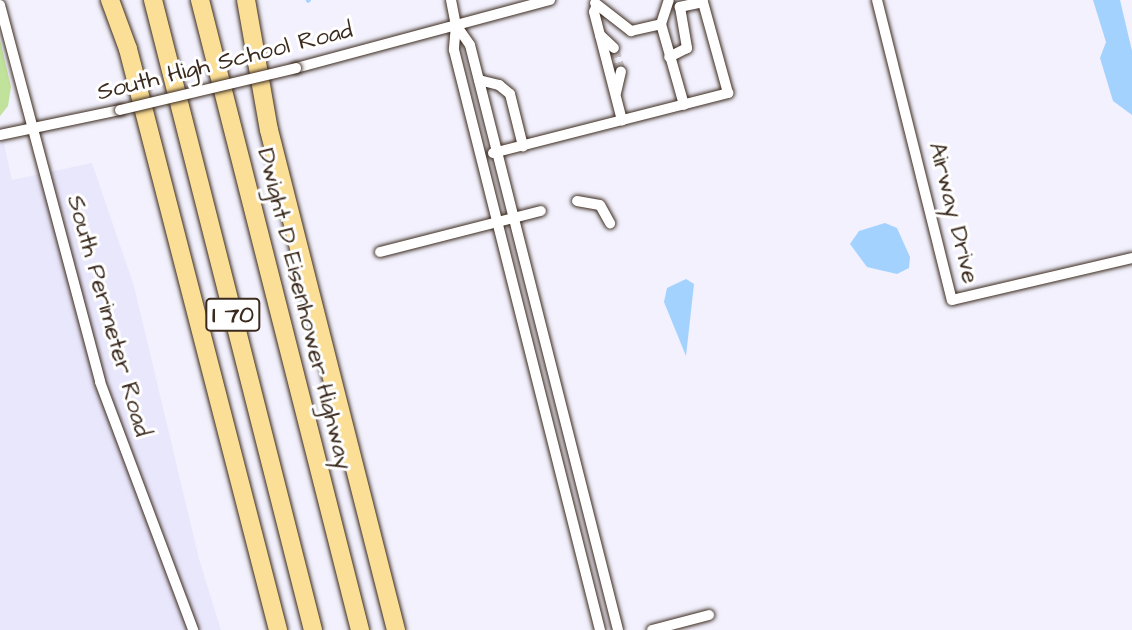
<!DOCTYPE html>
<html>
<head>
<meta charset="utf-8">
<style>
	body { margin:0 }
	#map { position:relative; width:1132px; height:630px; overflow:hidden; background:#f2f1fd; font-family:"Architects Daughter",sans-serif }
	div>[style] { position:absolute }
	.built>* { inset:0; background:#e9e7fc }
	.green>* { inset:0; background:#c0e29b }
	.water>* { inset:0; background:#a3d2ff }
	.stream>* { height:3.5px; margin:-1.75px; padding:0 1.75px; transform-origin:1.75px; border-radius:1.75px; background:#a3d2ff }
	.minor-tunnel>* { height:10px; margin-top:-5px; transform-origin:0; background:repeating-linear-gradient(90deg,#cdc9d0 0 10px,transparent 0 15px) }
	.roads { filter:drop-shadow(0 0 2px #3b2a1e) drop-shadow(0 0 2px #3b2a1e) }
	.minor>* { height:10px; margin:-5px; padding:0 5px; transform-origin:5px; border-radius:5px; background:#fff }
	.highway>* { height:18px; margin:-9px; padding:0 9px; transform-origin:9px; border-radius:9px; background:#fbdf96 }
	.bridges { filter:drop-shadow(0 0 2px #3b2a1e) drop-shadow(0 0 2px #3b2a1e) }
	.minor-bridge>* { height:10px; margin:-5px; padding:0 5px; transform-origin:5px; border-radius:5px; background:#fff }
	span { translate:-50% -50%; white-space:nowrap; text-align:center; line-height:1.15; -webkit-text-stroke:6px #fff; paint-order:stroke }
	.shield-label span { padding:2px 5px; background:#fff; border:2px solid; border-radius:5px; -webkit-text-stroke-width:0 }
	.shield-label { font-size:23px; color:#3b2a1e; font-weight:700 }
	.street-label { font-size:24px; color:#3b2a1e }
</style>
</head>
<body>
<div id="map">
	<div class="built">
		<div style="clip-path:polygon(0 125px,12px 180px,92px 163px,134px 286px,199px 559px,221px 630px,0 630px)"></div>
	</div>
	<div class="green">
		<div style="clip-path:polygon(0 40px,11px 87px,8px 106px,0 116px)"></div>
	</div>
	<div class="water">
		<div style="clip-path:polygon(1093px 0,1120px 0,1132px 51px,1132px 115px,1113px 101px,1100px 58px,1106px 42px)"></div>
		<div style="clip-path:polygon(885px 223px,897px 228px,910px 257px,909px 268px,897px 274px,867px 267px,850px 244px,859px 231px)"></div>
		<div style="clip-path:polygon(686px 279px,694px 284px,686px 356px,664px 302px,667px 288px)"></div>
	</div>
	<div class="stream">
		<div style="left:308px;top:1px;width:1px;rotate:-45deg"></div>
	</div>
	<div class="minor-tunnel">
		<div style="left:614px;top:48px;width:25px;rotate:74deg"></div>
	</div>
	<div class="roads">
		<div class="minor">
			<div style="left:451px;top:0;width:25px;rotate:79deg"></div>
			<div style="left:456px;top:25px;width:25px;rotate:95deg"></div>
			<div style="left:454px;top:50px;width:598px;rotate:75.87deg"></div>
			<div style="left:877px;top:0;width:309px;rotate:76deg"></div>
			<div style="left:952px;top:300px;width:185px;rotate:-13.1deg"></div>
			<div style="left:595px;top:3px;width:46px;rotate:37.9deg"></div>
			<div style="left:631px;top:31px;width:31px;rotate:-13deg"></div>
			<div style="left:661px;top:24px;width:25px;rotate:-72deg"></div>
			<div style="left:0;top:5px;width:390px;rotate:75.1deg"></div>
			<div style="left:100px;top:382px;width:265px;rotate:69.4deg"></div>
			<div style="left:596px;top:7px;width:5px;rotate:112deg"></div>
			<div style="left:594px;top:12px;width:112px;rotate:75.5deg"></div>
			<div style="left:661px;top:24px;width:84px;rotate:74.1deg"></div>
			<div style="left:456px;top:25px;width:24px;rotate:55deg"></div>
			<div style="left:470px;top:45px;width:603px;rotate:75.8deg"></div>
			<div style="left:600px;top:35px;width:19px;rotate:43deg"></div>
			<div style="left:296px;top:68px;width:263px;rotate:-15deg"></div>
			<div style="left:479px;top:80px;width:21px;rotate:14deg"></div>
			<div style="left:499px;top:85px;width:14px;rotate:39deg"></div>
			<div style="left:510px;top:94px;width:54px;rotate:76deg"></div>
			<div style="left:616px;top:93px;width:22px;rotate:-77deg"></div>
			<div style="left:0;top:135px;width:123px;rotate:-11.8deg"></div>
			<div style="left:493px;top:153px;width:243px;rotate:-14.3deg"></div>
			<div style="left:728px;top:93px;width:94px;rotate:-105.4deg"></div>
			<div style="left:703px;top:2px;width:24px;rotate:168deg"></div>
			<div style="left:680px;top:7px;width:42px;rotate:80.3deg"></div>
			<div style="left:687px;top:48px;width:20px;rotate:153deg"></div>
			<div style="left:577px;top:201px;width:23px;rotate:10deg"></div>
			<div style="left:600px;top:205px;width:21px;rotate:61deg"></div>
			<div style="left:380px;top:252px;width:166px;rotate:-14.3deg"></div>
			<div style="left:652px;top:630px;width:59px;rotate:-14.7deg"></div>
		</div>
		<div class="highway">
			<div style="left:110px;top:0;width:52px;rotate:69.8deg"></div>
			<div style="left:128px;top:49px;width:600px;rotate:75.52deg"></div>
			<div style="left:153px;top:0;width:650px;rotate:75.75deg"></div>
			<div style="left:200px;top:0;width:650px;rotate:75.75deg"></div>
			<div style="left:246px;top:0;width:132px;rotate:80deg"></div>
			<div style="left:269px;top:130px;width:516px;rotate:75.75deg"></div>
		</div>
	</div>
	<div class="bridges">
		<div class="minor-bridge">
			<div style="left:120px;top:110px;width:181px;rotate:-13.4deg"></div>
		</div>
	</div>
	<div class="shield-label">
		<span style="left:233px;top:315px">I 70</span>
	</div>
	<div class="street-label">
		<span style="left:225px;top:62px;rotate:-14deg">South High School Road</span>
		<span style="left:953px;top:213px;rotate:76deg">Airway Drive</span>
		<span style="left:304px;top:309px;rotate:76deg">Dwight D Eisenhower Highway</span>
		<span style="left:108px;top:316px;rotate:74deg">South Perimeter Road</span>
	</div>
</div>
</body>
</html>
